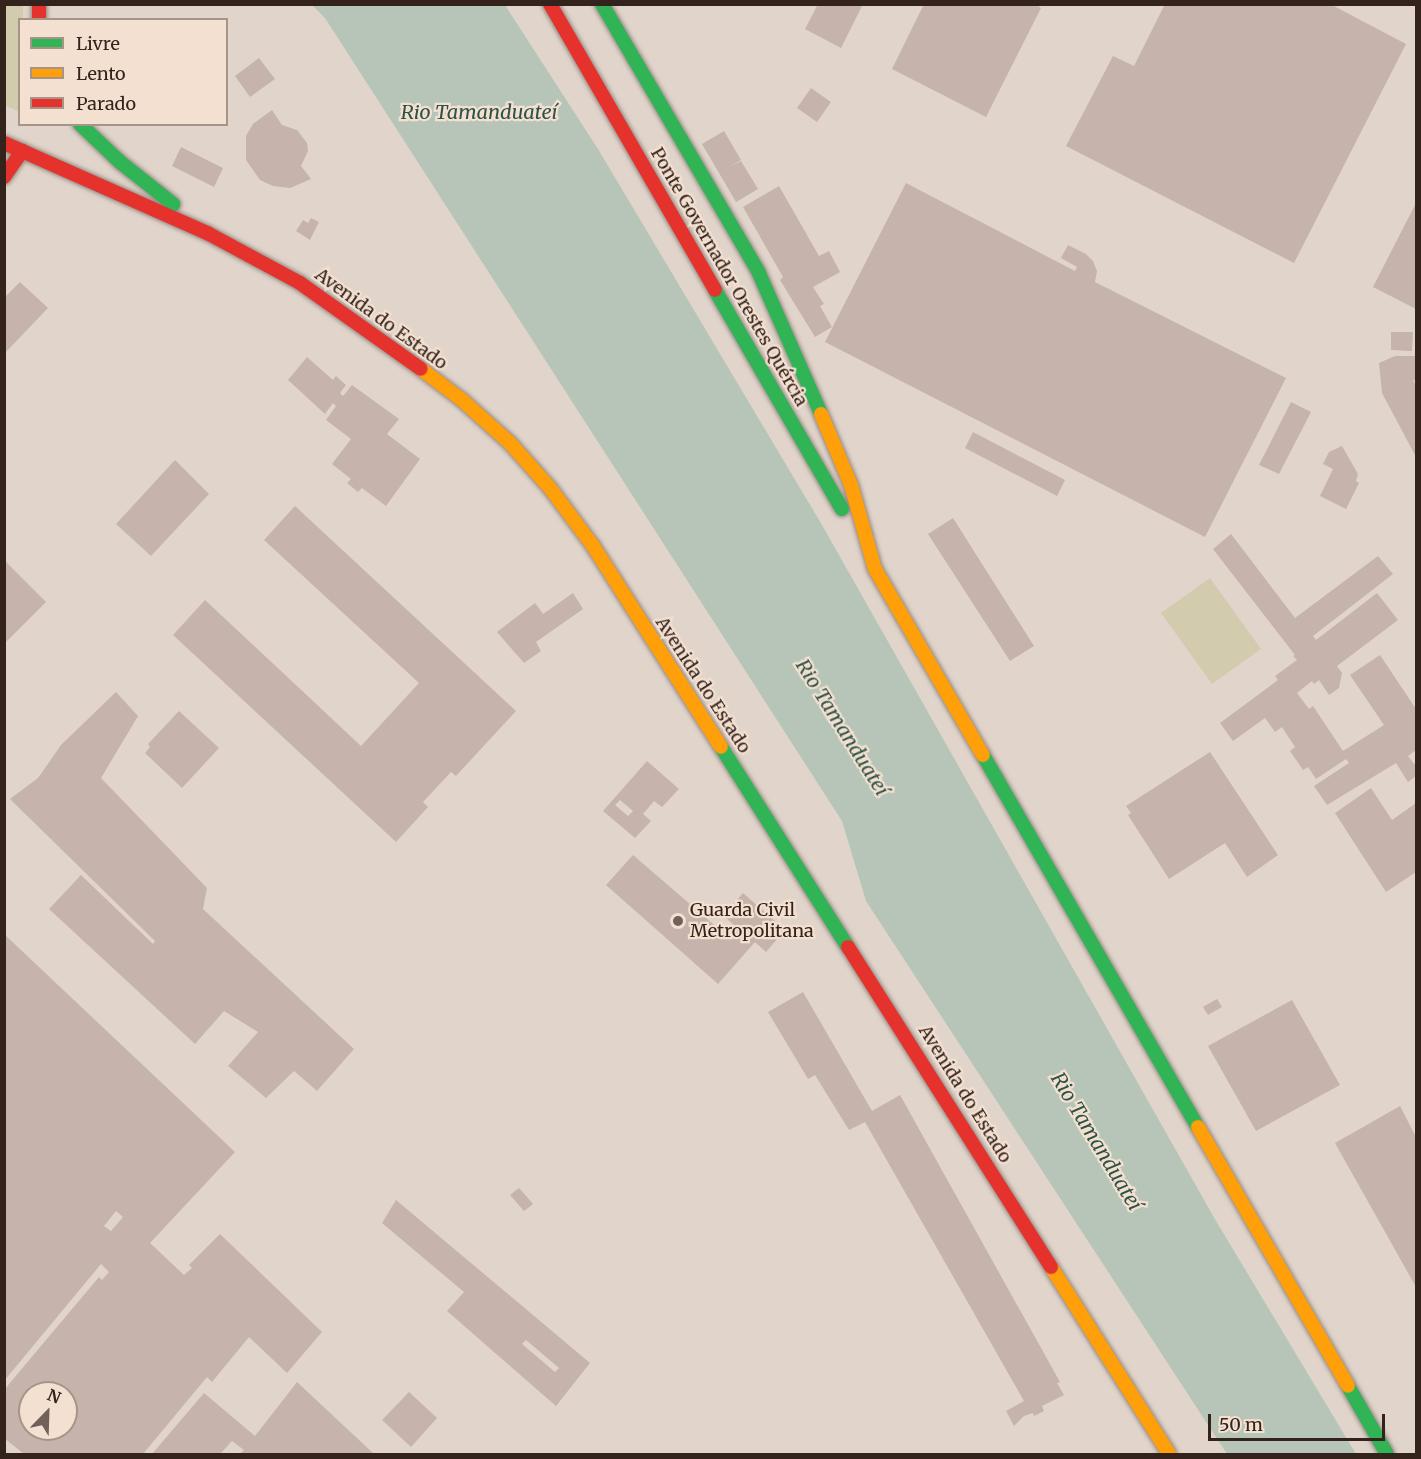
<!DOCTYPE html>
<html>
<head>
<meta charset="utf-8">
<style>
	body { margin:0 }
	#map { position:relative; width:1421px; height:1459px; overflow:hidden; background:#e1d5cb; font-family:Merriweather,serif }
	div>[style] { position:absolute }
	.green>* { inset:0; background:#d3cbad }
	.water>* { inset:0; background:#b6c5b7 }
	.building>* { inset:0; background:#c5b3ac }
	.roads { filter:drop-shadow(0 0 2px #968b84) drop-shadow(0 0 2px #968b84) }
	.fast>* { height:14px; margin:-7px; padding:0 7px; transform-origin:7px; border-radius:7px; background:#30b455 }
	.slow>* { height:14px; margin:-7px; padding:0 7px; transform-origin:7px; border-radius:7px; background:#ff9f0a }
	.jam>* { height:14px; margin:-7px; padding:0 7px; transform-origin:7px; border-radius:7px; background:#e5322d }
	.dots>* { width:16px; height:16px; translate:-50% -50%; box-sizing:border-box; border:3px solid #f3e0d0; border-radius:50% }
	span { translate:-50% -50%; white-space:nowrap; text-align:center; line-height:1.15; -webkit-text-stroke:4.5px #f3e0d0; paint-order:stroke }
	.street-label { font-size:18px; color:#34221d }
	.poi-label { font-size:18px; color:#34221d }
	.left { translate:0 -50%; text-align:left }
	.water-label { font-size:20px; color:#2d5347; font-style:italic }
	.frame { position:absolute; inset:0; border:6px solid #34221d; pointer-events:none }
	.legend { position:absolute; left:18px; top:18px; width:210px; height:108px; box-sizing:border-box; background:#f3e0d0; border:2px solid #a79488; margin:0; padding:8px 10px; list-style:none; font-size:18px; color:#34221d }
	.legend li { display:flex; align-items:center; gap:12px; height:30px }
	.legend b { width:30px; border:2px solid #a79488 }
	.north { position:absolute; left:18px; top:1381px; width:60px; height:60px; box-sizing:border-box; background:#f3e0d0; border:2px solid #a79488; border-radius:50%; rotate:23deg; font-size:16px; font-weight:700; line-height:24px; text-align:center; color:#34221d }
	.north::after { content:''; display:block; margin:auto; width:21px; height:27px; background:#71615a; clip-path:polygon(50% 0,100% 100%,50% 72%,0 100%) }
	.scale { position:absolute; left:1208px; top:1414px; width:177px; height:27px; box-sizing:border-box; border:3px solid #34221d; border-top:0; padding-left:8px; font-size:18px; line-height:21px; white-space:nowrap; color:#34221d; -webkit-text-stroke:4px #f3e0d0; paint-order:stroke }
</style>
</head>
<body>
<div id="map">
	<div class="green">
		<div style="clip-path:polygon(4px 5px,23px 5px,23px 19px,20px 20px,19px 112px,5px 105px)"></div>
		<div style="clip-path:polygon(1210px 578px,1261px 649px,1212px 684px,1161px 613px)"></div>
	</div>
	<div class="water">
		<div style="clip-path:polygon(312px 5px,505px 5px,598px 149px,822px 525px,1216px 1221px,1356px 1454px,1227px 1454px,866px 901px,842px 821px,325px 18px)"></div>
	</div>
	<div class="building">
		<div style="clip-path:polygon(818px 4px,863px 4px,841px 48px,805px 29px)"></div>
		<div style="clip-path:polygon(924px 4px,1035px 4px,1041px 8px,986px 117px,892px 69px)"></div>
		<div style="clip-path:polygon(1165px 4px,1330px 4px,1406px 44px,1294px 263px,1066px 146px,1113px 56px,1134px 66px)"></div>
		<div style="clip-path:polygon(259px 58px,275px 79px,250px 97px,235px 76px)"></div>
		<div style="clip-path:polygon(811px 88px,831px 102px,817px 122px,797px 108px)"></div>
		<div style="clip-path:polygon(272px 110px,282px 125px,297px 130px,307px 143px,308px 151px,301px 166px,311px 179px,290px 188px,273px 186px,260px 180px,246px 160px,246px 136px,253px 124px)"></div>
		<div style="clip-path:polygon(724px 131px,741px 160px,729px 167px,741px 161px,758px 189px,736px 202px,702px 144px)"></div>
		<div style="clip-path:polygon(181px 147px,223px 168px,214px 187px,172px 166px)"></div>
		<div style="clip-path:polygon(906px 183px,1075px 271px,1077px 267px,1061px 258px,1068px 245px,1086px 254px,1093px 261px,1097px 271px,1095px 282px,1286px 378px,1205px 537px,825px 342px)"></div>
		<div style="clip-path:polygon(779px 186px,819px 256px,829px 251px,840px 272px,813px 287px,824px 304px,820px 306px,832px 327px,815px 337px,780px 280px,783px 277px,743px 207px)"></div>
		<div style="clip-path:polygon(1416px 203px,1416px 309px,1373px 287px)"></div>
		<div style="clip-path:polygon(311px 218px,319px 222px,310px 240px,296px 231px,303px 220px,308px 223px)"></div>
		<div style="clip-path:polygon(20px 282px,48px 308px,4px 354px,4px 298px)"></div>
		<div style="clip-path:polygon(1391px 332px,1413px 332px,1412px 351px,1391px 350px)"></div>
		<div style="clip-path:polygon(1395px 356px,1416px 356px,1416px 380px,1413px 380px,1416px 386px,1416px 457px,1382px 393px,1379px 363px)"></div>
		<div style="clip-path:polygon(307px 357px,333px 380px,336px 376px,346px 385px,340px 393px,343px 396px,352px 385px,399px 419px,387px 434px,420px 459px,386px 506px,362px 488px,358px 492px,347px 483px,351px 479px,332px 464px,351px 439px,326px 420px,336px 406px,333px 403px,325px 414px,288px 380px)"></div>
		<div style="clip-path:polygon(1291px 402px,1311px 412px,1279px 474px,1259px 465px)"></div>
		<div style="clip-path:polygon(973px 432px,1065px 480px,1057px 496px,965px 448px)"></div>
		<div style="clip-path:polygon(1342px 446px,1358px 474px,1356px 481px,1359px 483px,1346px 509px,1320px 496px,1333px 469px,1323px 464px,1329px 452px)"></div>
		<div style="clip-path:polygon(175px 460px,209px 494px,151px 556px,116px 524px)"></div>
		<div style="clip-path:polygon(295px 506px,516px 711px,456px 776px,451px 772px,423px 802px,428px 807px,396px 842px,173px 635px,205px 600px,361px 746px,419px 683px,264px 540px)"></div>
		<div style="clip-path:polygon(953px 518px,1034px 646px,1010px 661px,928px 534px)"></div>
		<div style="clip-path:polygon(1231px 534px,1295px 618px,1378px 556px,1393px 574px,1313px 636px,1316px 640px,1377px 593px,1398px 620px,1337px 666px,1342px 673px,1339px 688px,1329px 695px,1319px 680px,1314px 684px,1312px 681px,1297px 693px,1309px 709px,1313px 706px,1343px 751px,1384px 725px,1350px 675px,1380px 655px,1416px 709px,1416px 750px,1408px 756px,1414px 764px,1416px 763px,1416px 776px,1408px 782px,1396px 763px,1327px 805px,1314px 786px,1349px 763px,1346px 759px,1316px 779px,1308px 767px,1303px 770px,1290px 751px,1295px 747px,1282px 727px,1275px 732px,1265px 718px,1233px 741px,1220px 723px,1278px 680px,1275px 676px,1297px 660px,1293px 656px,1295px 655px,1213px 549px)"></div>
		<div style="clip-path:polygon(4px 560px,46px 602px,4px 644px)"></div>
		<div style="clip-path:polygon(573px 593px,583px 609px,536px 642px,541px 651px,524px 663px,497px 632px,535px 603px,543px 614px)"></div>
		<div style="clip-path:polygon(116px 692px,138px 716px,101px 778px,207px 888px,203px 909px,354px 1049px,317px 1091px,294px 1071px,266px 1098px,228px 1066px,258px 1032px,224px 1011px,195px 1044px,49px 909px,81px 875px,153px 944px,155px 941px,10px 799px,38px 778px,61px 745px)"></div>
		<div style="clip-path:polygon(179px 711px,219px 748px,182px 788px,145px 753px,150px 747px,148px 744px)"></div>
		<div style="clip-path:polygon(1210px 752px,1278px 855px,1247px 877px,1225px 843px,1169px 879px,1128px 815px,1131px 813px,1126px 806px)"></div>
		<div style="clip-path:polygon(evenodd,647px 761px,679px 789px,662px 807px,654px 801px,643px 814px,651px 821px,635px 838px,603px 811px,647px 761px,620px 800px,633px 811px,628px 816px,615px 805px,620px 800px)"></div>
		<div style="clip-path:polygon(1371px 788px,1392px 820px,1416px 803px,1416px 872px,1386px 892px,1335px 813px)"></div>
		<div style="clip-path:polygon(633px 855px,727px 936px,735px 926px,724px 916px,743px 893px,785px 930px,766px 952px,755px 942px,718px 984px,606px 885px)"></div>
		<div style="clip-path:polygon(evenodd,4px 934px,235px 1152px,150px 1243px,184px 1275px,192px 1268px,189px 1265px,220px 1234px,322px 1332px,287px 1373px,249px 1337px,212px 1382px,207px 1377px,143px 1454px,24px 1454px,4px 1438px,4px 1390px,99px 1277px,102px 1280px,109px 1272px,101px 1264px,4px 1381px,4px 934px,116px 1211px,123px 1217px,111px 1231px,104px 1226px,116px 1211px,4px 934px,30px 1393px,66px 1393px,66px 1429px,30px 1429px,30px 1393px)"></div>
		<div style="clip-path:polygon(803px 992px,872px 1111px,900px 1095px,1060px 1382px,1057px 1383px,1064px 1395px,1042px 1406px,1044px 1411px,1034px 1416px,1033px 1413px,1024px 1416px,1014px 1426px,1006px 1411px,1024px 1401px,865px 1122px,849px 1130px,815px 1075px,808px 1079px,768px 1012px)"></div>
		<div style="clip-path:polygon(1217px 999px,1222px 1007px,1208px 1015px,1203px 1007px)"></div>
		<div style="clip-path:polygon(1292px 1000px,1340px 1085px,1256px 1131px,1208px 1046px)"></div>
		<div style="clip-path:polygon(1400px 1106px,1416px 1137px,1416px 1287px,1335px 1143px)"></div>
		<div style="clip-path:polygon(519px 1188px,533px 1204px,524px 1211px,510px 1195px)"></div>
		<div style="clip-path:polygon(evenodd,396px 1200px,590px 1363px,556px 1406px,447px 1311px,464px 1292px,382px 1223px,396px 1200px,526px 1340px,559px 1368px,555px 1372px,522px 1344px,526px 1340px)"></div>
		<div style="clip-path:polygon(297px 1382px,374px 1454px,240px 1454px,244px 1450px,232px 1441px,220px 1454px,152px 1454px,204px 1393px,255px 1436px)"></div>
		<div style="clip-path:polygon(409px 1392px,437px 1418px,411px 1447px,382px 1420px)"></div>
	</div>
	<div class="roads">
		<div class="fast">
			<div style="left:602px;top:4px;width:309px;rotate:59.7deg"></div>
			<div style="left:758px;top:271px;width:156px;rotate:66.2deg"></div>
			<div style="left:80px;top:124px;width:55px;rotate:43.5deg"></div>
			<div style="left:120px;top:162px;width:68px;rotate:38.4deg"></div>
			<div style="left:715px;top:290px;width:253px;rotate:59.9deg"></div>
			<div style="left:721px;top:747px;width:237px;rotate:57.6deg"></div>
			<div style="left:983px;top:755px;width:430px;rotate:60deg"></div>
			<div style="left:1348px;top:1386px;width:78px;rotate:60.2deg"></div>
		</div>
		<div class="slow">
			<div style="left:421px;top:369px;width:51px;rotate:37.1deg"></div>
			<div style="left:462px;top:400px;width:64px;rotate:41.9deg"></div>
			<div style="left:510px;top:443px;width:60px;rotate:48.4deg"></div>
			<div style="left:550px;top:488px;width:72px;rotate:53.4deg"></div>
			<div style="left:593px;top:546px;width:238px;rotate:57.5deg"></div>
			<div style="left:821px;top:414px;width:77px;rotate:67.1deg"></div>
			<div style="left:851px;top:485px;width:87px;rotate:74.1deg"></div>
			<div style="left:875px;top:569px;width:215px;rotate:59.9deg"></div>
			<div style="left:1198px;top:1127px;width:299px;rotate:59.9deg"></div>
			<div style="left:1051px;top:1267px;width:221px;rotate:57.7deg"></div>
		</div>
		<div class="jam">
			<div style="left:39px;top:4px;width:16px;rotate:90deg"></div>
			<div style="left:550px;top:4px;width:330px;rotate:60deg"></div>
			<div style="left:4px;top:143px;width:224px;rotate:23.9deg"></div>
			<div style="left:209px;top:234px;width:103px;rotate:28.3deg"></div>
			<div style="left:300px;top:283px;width:148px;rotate:35.4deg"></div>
			<div style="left:4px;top:177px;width:32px;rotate:-55deg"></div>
			<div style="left:848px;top:947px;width:379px;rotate:57.6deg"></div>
		</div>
	</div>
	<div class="dots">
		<div style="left:678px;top:921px;background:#71615a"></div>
	</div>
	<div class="street-label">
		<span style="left:729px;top:277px;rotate:60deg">Ponte Governador Orestes Quércia</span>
		<span style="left:381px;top:319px;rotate:36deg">Avenida do Estado</span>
		<span style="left:703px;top:685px;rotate:57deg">Avenida do Estado</span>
		<span style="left:965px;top:1094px;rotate:58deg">Avenida do Estado</span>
	</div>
	<div class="poi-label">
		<span class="left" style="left:690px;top:921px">Guarda Civil<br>Metropolitana</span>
	</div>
	<div class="water-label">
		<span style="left:479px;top:111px">Rio Tamanduateí</span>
		<span style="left:843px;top:727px;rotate:58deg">Rio Tamanduateí</span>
		<span style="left:1097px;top:1141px;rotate:59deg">Rio Tamanduateí</span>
	</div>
	<div class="frame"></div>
	<ul class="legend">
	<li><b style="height:8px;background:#30b455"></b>Livre</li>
	<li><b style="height:8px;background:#ff9f0a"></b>Lento</li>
	<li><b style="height:8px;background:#e5322d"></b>Parado</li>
	</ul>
	<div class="north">N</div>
	<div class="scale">50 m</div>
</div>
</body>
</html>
